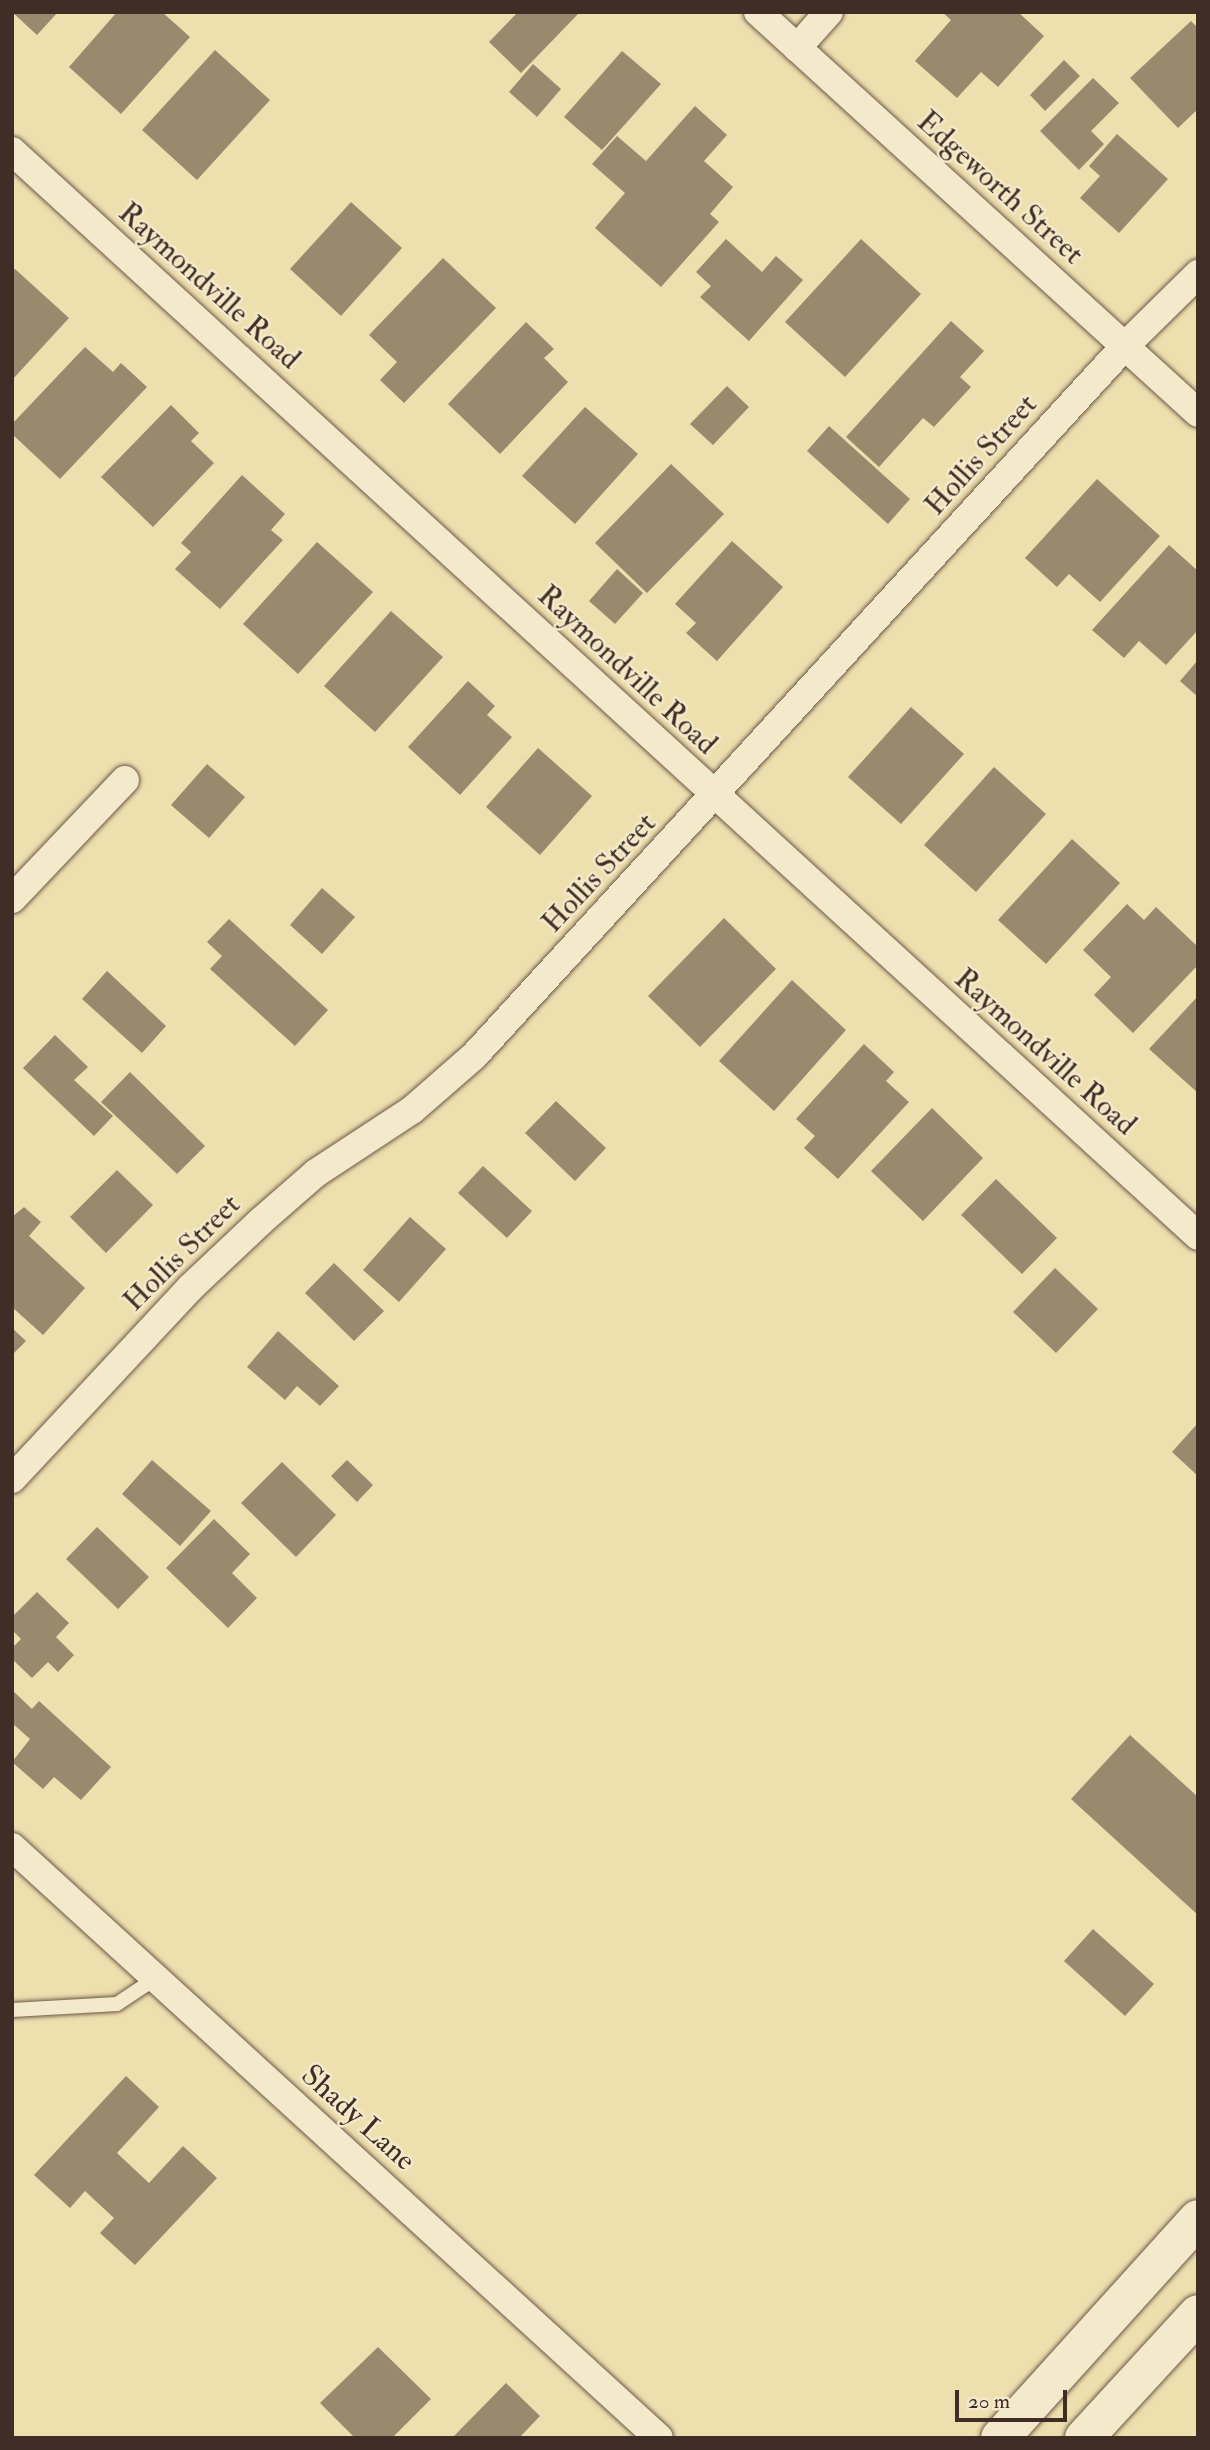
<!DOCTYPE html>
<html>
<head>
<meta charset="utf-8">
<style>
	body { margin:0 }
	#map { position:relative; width:1210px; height:2450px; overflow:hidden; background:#eedfaf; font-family:"IM FELL Double Pica",serif }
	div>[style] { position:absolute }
	.building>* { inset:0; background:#9a8a6d }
	.roads { filter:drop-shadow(0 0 2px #6c5a48) drop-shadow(0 0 2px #6c5a48) }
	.service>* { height:14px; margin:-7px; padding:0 7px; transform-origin:7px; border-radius:7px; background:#f4eacb }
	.minor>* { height:28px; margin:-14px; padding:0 14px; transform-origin:14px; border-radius:14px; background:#f4eacb }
	.secondary>* { height:38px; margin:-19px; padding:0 19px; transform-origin:19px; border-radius:19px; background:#f4eacb }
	span { translate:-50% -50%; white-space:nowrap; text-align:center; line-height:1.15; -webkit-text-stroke:5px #f4eacb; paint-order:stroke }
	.street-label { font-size:30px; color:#402d25 }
	.frame { position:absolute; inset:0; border:14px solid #402d25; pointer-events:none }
	.scale { position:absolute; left:955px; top:2390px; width:112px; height:32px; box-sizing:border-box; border:4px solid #402d25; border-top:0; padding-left:9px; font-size:21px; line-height:24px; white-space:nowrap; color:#402d25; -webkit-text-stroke:5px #f4eacb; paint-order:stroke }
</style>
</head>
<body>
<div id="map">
	<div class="building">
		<div style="clip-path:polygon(12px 12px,58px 12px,37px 35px)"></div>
		<div style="clip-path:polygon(117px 12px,162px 12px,190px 37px,121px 114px,69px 67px)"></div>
		<div style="clip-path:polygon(518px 12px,580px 12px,521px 73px,489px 42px)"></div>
		<div style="clip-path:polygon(942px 12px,1018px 12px,1044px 36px,998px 87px,981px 72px,957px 98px,915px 61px,951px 20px)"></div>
		<div style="clip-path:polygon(1191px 21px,1198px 28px,1198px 109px,1178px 128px,1130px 78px)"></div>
		<div style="clip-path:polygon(215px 50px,270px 100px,197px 180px,142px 130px)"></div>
		<div style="clip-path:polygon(622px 51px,661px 84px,602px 150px,564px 117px)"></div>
		<div style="clip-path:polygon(1064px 60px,1080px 76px,1045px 111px,1030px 95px)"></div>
		<div style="clip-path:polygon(533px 64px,561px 89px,537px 117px,509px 92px)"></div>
		<div style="clip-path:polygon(1093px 78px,1119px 103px,1091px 131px,1104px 144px,1079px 170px,1040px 131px)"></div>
		<div style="clip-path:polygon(695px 106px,727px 135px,704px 161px,733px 187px,710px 214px,719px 222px,661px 287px,595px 228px,625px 193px,592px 164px,617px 136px,646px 161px)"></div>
		<div style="clip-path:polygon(1117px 134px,1168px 179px,1119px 233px,1080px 198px,1100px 176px,1089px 166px)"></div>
		<div style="clip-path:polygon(351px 202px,402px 248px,341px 316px,290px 269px)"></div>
		<div style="clip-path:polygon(726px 239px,762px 272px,776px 256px,803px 280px,749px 341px,700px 297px,711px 286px,696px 272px)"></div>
		<div style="clip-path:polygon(861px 239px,921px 294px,845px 377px,785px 322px)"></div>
		<div style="clip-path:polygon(443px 258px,496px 308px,404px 403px,380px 380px,397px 362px,369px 335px)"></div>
		<div style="clip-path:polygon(15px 269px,69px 318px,12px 380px,12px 272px)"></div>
		<div style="clip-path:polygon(951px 321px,984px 351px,960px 377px,971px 387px,934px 427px,923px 418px,879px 467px,846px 437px)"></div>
		<div style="clip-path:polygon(526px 322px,554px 349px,544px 358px,568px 382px,500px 454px,448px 404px)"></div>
		<div style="clip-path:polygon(85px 347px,113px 372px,121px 363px,147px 387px,60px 479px,12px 434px,12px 424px)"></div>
		<div style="clip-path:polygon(727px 386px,749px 407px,713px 445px,690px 424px)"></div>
		<div style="clip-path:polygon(171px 405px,199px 433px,191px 441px,214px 463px,153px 527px,101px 477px)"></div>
		<div style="clip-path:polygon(585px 407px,638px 454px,575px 524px,522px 476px)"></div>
		<div style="clip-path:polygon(829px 426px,910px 499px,888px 524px,807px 451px)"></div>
		<div style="clip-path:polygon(671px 464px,724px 514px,647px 593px,595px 543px)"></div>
		<div style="clip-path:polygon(242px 475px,285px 514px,271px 530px,283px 540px,220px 609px,175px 569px,191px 552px,181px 543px)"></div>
		<div style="clip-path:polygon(1097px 479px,1160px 536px,1100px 602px,1069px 574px,1057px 587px,1025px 558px)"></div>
		<div style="clip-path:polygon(732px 541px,783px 587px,717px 661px,686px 633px,696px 623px,675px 604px)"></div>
		<div style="clip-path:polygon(317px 542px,373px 592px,298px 674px,243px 624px)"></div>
		<div style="clip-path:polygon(1169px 545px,1198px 571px,1198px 630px,1166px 665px,1139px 641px,1124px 658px,1092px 630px)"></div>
		<div style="clip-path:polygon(617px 569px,643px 593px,615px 624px,589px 601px)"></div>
		<div style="clip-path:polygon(391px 611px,443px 657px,375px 732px,324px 686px)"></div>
		<div style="clip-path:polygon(1198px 660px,1198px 697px,1180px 681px)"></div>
		<div style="clip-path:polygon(468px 681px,495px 706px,487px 715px,512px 737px,460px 795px,408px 747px)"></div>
		<div style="clip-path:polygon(911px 707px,964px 754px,901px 824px,848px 777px)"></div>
		<div style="clip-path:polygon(538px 748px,592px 796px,540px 855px,486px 807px)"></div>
		<div style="clip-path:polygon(207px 764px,245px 797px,209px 838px,171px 805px)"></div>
		<div style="clip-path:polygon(994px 767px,1046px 814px,976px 892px,924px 845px)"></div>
		<div style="clip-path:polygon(1072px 839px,1120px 883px,1046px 964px,998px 920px)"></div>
		<div style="clip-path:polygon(322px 888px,355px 917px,322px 954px,290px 925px)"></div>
		<div style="clip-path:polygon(1127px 904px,1144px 920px,1156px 907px,1198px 947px,1198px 965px,1133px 1033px,1094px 995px,1111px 977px,1083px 950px)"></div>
		<div style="clip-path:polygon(724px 918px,776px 969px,700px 1047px,648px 996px)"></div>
		<div style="clip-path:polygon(229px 919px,328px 1010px,295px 1046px,210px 969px,222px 956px,207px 942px)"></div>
		<div style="clip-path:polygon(107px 971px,166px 1026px,142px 1053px,82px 999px)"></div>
		<div style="clip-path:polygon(792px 980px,846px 1030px,774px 1111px,719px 1061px)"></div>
		<div style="clip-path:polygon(1198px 996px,1198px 1093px,1149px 1049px)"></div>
		<div style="clip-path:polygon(55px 1035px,88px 1067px,74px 1080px,113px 1116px,94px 1136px,23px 1068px)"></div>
		<div style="clip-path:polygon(864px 1044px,894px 1072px,886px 1081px,909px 1102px,838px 1179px,804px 1148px,815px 1136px,796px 1119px)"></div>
		<div style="clip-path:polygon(130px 1072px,205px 1146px,177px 1174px,101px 1102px)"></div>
		<div style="clip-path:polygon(556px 1101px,606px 1148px,575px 1181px,525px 1133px)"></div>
		<div style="clip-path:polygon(932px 1108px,983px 1158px,923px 1221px,871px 1171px)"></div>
		<div style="clip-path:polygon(483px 1166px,532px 1211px,507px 1238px,458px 1193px)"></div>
		<div style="clip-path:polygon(117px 1170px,153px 1205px,106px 1253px,70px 1217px)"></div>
		<div style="clip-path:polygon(996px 1179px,1057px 1238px,1022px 1274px,961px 1215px)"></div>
		<div style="clip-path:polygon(24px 1207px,41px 1222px,29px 1236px,85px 1288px,43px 1335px,12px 1307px,12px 1217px)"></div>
		<div style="clip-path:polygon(410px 1217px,446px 1249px,399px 1302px,363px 1270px)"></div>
		<div style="clip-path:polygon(334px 1263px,384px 1311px,354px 1341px,305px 1293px)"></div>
		<div style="clip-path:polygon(1055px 1268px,1098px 1309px,1056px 1353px,1013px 1312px)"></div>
		<div style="clip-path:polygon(12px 1328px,26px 1341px,12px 1355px)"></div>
		<div style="clip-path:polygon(278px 1331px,339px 1386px,320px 1406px,297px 1386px,285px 1400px,247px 1367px)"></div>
		<div style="clip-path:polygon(1198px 1423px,1198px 1476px,1172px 1452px)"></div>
		<div style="clip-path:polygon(152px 1460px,211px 1511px,180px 1546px,122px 1494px)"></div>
		<div style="clip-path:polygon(347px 1460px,373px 1485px,357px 1502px,331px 1476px)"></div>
		<div style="clip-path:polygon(282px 1462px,336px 1515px,296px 1557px,241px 1503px)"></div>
		<div style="clip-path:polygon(214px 1519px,250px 1554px,232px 1573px,257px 1598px,228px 1628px,166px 1568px)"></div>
		<div style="clip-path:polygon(97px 1527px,149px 1577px,118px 1609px,66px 1559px)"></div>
		<div style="clip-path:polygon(37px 1592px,69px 1623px,56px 1637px,74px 1655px,58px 1672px,48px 1662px,32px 1678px,12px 1659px,12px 1648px,21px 1639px,12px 1630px,12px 1617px)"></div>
		<div style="clip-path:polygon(12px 1690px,32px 1709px,39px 1701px,111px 1767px,81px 1800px,54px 1777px,43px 1789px,12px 1762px,30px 1739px,12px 1723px)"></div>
		<div style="clip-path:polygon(1130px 1735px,1198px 1797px,1198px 1915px,1071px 1799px)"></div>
		<div style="clip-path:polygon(1093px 1929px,1154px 1984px,1125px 2016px,1064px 1961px)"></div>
		<div style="clip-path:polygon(126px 2076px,159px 2107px,117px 2153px,149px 2183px,183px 2146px,217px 2178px,135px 2265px,100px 2233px,114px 2218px,85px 2191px,70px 2208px,34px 2175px)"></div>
		<div style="clip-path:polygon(378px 2347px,431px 2399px,392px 2438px,355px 2438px,320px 2403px)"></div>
		<div style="clip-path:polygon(506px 2383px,540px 2416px,519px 2438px,452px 2438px)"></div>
	</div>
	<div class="roads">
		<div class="service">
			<div style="left:12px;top:2010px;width:105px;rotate:-3.3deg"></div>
			<div style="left:117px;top:2004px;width:47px;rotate:-33.7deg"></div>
		</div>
		<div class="minor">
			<div style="left:758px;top:12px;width:595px;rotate:42.34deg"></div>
			<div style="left:797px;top:48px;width:48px;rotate:-48.4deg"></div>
			<div style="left:12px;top:151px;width:1607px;rotate:42.45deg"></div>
			<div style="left:12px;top:899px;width:164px;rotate:-46.5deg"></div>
			<div style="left:12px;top:1479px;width:261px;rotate:-47deg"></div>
			<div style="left:190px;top:1288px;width:98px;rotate:-43.3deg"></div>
			<div style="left:261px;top:1221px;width:73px;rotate:-41.1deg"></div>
			<div style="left:316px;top:1173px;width:115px;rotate:-33.3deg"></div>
			<div style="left:412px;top:1110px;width:82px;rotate:-41.1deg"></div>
			<div style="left:474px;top:1056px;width:963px;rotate:-47.48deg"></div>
			<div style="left:1125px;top:346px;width:103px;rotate:-44.6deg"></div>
			<div style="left:12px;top:1847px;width:876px;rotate:42.41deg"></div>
		</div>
		<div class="secondary">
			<div style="left:1000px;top:2438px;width:295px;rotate:-47.9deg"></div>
			<div style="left:1084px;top:2438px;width:168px;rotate:-47.4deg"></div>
		</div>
	</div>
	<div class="street-label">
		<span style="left:1000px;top:188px;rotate:42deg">Edgeworth Street</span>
		<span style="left:209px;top:286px;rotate:42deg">Raymondville Road</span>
		<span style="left:981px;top:455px;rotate:-48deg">Hollis Street</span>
		<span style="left:627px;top:670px;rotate:43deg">Raymondville Road</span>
		<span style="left:599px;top:873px;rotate:-47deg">Hollis Street</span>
		<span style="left:1045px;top:1052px;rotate:42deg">Raymondville Road</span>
		<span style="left:182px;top:1253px;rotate:-45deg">Hollis Street</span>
		<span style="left:358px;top:2118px;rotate:42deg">Shady Lane</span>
	</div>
	<div class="frame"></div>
	<div class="scale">20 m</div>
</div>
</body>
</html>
